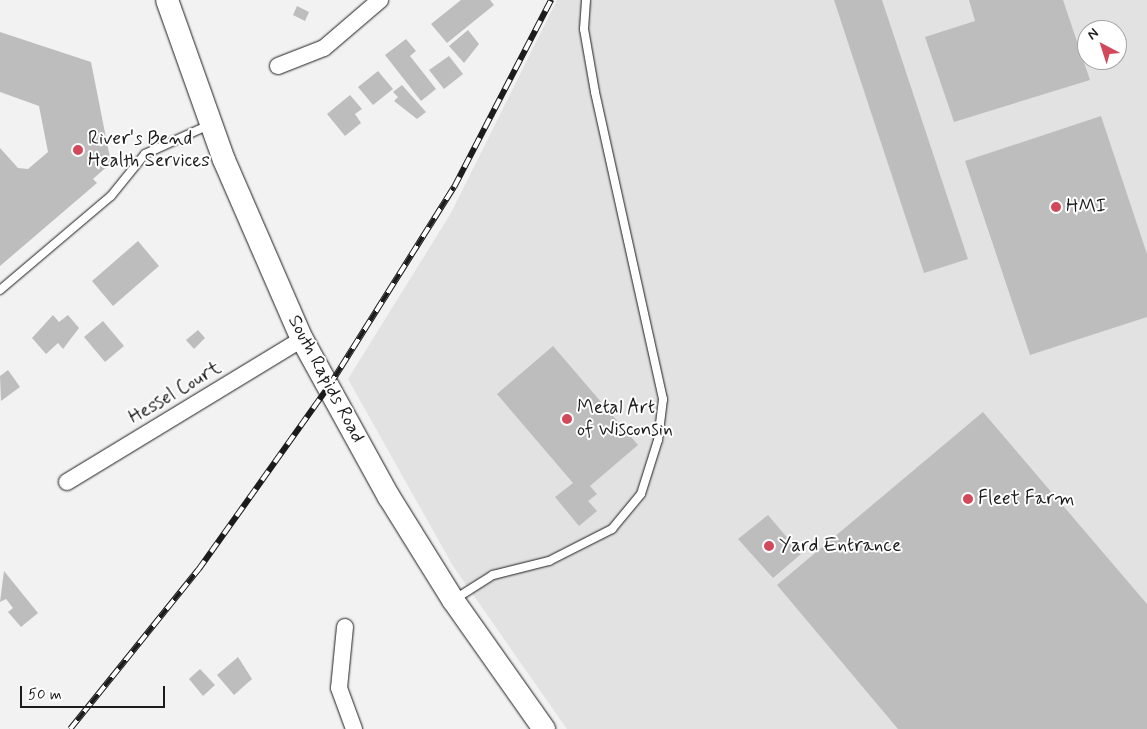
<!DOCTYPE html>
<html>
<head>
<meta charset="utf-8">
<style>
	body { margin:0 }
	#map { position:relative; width:1147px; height:729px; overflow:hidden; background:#f2f2f2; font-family:Mynerve,sans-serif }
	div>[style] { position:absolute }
	.built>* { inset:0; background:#e2e2e2 }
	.building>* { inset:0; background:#bdbdbd }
	.roads { filter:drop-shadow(0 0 1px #1c1c1c) drop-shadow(0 0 1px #1c1c1c) }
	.lane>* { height:8px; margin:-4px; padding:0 4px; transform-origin:4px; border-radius:4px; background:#fff }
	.street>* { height:16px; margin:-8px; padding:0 8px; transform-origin:8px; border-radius:8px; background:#fff }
	.secondary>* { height:22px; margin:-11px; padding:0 11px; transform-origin:11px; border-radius:11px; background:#fff }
	.rail>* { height:5.5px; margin-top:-2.75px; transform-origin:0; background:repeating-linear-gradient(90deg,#fff 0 11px,#1c1c1c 0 22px); box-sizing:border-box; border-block:1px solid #1c1c1c }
	.dots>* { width:14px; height:14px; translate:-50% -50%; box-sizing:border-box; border:2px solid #fff; border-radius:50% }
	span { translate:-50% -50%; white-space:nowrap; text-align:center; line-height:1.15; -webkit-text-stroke:4px #fff; paint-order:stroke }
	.poi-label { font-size:19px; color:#1c1c1c }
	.left { translate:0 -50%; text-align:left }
	.street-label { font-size:19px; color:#1c1c1c }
	.north { position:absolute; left:1077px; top:20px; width:50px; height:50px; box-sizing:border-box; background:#fff; border:1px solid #a4a4a4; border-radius:50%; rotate:320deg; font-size:14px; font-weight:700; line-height:20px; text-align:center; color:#1c1c1c }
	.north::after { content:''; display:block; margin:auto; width:18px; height:22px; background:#d1495b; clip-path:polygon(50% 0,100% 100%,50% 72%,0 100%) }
	.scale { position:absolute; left:20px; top:686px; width:145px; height:22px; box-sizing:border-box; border:2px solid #1c1c1c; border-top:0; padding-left:6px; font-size:15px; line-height:18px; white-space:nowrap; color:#1c1c1c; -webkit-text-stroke:4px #fff; paint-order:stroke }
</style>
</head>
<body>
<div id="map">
	<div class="built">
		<div style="clip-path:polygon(evenodd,557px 0,1147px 0,1147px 729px,567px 729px,453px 566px,348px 379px,451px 213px,557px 0,1087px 30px,1117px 30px,1117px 60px,1087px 60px,1087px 30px)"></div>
	</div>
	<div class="building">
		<div style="clip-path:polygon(461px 0,490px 0,494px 5px,447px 43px,431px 24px)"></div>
		<div style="clip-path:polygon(834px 0,882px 0,968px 259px,924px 273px)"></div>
		<div style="clip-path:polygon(969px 0,1063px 0,1090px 80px,954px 122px,925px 37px,975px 21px)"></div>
		<div style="clip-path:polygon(297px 6px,309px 12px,305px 21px,293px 15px)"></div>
		<div style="clip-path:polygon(468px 30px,479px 44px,464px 63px,449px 46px)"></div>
		<div style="clip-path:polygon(0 32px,91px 62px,111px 163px,93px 179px,97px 183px,0 266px,0 148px,18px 168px,28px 169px,48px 152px,39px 106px,0 92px)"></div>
		<div style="clip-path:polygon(406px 39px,416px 51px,410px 56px,436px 89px,421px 101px,385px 55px)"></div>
		<div style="clip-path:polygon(449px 56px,463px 74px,444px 89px,429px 70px)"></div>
		<div style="clip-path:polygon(378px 71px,393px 89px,373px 105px,358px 87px)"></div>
		<div style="clip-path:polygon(402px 85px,426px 112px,417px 119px,394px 101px,398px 97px,393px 92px)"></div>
		<div style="clip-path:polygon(350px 95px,362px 109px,355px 114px,361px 123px,345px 136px,327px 114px)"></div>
		<div style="clip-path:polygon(1101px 116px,1147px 254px,1147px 317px,1030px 355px,965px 161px)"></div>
		<div style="clip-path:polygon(138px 241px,159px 266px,113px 306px,92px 281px)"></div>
		<div style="clip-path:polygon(53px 315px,59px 322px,68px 315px,79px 328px,63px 349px,58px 343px,46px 354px,32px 338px)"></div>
		<div style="clip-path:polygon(103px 321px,124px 346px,105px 362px,84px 337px)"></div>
		<div style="clip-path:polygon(198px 330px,205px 338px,194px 349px,186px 340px)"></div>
		<div style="clip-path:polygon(553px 346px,638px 445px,590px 486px,597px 494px,588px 501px,597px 511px,579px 526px,555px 497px,573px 483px,497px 394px)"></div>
		<div style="clip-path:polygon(8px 370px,20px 387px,1px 401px,0 376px)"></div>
		<div style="clip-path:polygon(983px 412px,1147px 604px,1147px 729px,898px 729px,777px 585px)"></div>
		<div style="clip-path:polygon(768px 515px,801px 554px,773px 578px,738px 539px)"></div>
		<div style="clip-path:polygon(4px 571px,38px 613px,21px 627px,8px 612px,13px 608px,6px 599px,0 602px)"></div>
		<div style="clip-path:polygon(238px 657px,252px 679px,234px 695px,217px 675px)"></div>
		<div style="clip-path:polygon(200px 669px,215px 685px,203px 696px,189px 679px)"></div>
	</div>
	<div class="roads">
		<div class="lane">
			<div style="left:0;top:290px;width:145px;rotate:-40.3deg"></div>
			<div style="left:111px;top:196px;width:54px;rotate:-51deg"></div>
			<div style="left:145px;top:154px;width:70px;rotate:-24.4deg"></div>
			<div style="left:455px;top:599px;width:45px;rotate:-32.3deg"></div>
			<div style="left:493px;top:575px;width:58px;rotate:-14deg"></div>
			<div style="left:549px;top:561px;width:71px;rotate:-26.9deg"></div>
			<div style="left:612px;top:529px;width:45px;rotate:-50.4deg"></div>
			<div style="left:641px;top:494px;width:57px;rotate:-72.5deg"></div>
			<div style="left:658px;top:440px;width:41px;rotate:-83deg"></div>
			<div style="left:663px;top:399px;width:314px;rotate:-102.5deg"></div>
			<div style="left:595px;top:92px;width:64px;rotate:-99.9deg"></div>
			<div style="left:584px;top:29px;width:29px;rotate:-86deg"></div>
		</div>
		<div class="street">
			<div style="left:278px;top:66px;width:49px;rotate:-21.4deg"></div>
			<div style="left:324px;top:48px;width:74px;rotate:-40.6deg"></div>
			<div style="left:67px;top:482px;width:275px;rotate:-31.3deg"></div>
			<div style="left:345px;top:627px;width:61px;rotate:95.6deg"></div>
			<div style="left:339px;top:688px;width:44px;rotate:69.9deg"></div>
		</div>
		<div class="secondary">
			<div style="left:167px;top:0;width:170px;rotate:70.4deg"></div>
			<div style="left:224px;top:160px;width:195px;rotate:66.5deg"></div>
			<div style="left:302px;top:339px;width:180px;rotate:61.2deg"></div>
			<div style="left:389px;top:497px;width:121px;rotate:58.1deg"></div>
			<div style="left:453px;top:600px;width:158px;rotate:54.8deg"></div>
		</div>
	</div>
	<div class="rail">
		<div style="left:70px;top:729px;width:204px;rotate:-51.2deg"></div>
		<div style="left:198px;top:570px;width:226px;rotate:-54.6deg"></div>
		<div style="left:329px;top:386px;width:235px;rotate:-57.9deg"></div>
		<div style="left:454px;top:187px;width:211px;rotate:-62.6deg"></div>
	</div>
	<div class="dots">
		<div style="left:78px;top:150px;background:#d1495b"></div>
		<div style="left:1056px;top:207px;background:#d1495b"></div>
		<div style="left:567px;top:419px;background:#d1495b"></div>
		<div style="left:968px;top:499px;background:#d1495b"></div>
		<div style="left:769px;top:546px;background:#d1495b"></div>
	</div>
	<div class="poi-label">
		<span class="left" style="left:88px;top:150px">River's Bend<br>Health Services</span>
		<span class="left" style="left:1066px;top:207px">HMI</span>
		<span class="left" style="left:577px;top:419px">Metal Art<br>of Wisconsin</span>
		<span class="left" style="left:978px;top:499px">Fleet Farm</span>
		<span class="left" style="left:779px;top:546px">Yard Entrance</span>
	</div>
	<div class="street-label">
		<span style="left:326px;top:379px;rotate:62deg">South Rapids Road</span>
		<span style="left:175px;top:393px;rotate:-31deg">Hessel Court</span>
	</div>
	<div class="north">N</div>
	<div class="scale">50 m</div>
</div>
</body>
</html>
